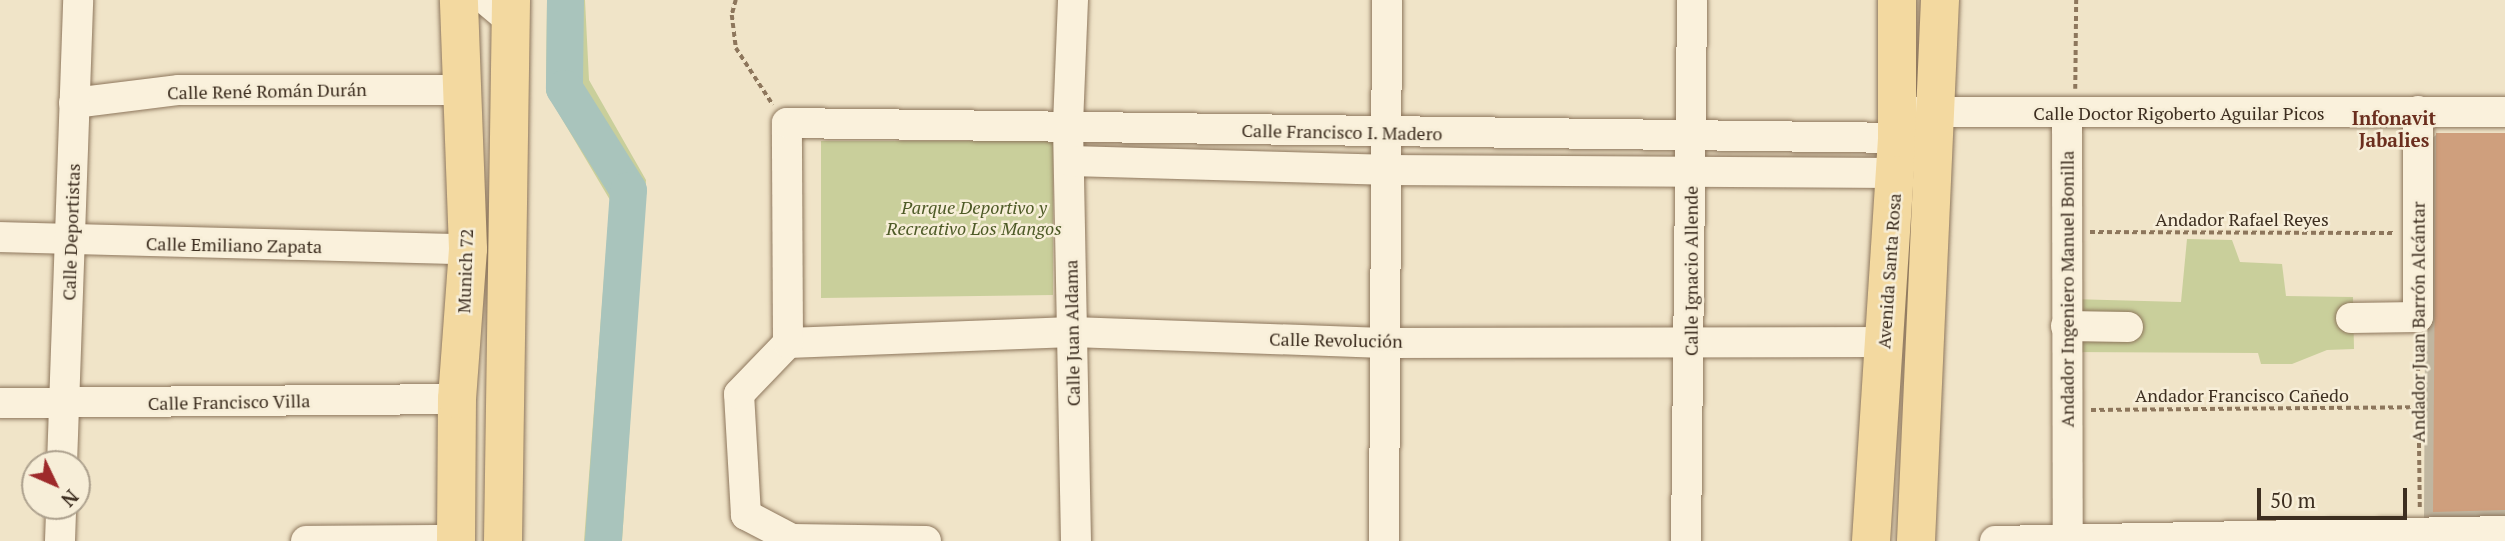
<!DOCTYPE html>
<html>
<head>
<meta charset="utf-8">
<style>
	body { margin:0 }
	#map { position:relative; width:2505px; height:541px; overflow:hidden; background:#f0e4c8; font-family:"PT Serif",serif }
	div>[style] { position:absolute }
	.green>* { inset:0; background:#c9cf9b }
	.shadow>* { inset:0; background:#0003 }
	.river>* { height:37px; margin:-18.5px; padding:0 18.5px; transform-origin:18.5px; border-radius:18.5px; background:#a9c4bc }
	.building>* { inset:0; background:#cf9f7d }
	.path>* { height:3.5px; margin-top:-1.75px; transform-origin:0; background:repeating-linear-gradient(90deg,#8d765c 0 5px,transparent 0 8.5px) }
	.roads { filter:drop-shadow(0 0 2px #8d765c) drop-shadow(0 0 2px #8d765c) }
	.minor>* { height:30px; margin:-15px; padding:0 15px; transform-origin:15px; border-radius:15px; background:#faf1dc }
	.major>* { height:38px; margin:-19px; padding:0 19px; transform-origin:19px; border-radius:19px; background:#f3d9a0 }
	span { translate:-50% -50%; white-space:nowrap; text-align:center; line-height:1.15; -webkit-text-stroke:5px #f7eed8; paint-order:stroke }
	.street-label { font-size:18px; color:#3d2e20 }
	.park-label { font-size:18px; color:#4d5a26; font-style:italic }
	.neighbourhood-label { font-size:19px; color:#6b2e1e; font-weight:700 }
	.north { position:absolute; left:21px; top:450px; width:70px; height:70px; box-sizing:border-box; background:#f7eed8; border:2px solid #ada18e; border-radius:50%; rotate:134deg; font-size:19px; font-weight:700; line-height:28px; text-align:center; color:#3d2e20 }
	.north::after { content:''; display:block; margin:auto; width:24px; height:32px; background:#9e2a2b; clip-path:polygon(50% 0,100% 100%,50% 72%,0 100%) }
	.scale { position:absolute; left:2257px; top:488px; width:150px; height:32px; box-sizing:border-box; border:4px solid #3d2e20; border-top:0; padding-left:9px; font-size:21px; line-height:24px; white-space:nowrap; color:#3d2e20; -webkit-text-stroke:5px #f7eed8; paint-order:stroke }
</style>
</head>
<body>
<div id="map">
	<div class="green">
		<div style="clip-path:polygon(547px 0,585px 0,589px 80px,646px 180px,622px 541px,584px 541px,610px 200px,546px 92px)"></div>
		<div style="clip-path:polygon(821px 141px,1053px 141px,1053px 295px,821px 298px)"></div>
		<div style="clip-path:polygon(2187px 239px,2232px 240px,2240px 262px,2282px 264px,2286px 296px,2353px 297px,2354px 349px,2327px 350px,2292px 364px,2261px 364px,2258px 353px,2069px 352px,2070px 299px,2181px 302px)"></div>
	</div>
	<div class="shadow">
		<div style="clip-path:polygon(2505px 134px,2505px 519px,2424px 521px,2426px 144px,2436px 135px)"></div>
	</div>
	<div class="river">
		<div style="left:565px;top:0;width:88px;rotate:90.7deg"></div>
		<div style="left:564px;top:88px;width:120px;rotate:57.9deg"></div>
		<div style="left:628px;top:190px;width:352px;rotate:94.1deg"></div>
	</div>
	<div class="building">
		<div style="clip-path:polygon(2436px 133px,2505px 133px,2505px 510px,2433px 512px)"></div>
	</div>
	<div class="path">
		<div style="left:736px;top:0;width:16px;rotate:105deg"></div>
		<div style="left:732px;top:15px;width:33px;rotate:83deg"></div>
		<div style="left:736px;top:48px;width:68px;rotate:57deg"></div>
		<div style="left:2075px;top:89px;width:89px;rotate:-89.4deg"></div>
		<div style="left:2090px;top:232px;width:304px;rotate:0.2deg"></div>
		<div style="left:2418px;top:341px;width:167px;rotate:89.3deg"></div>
		<div style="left:2091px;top:410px;width:327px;rotate:-0.5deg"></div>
	</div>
	<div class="roads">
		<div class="minor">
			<div style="left:486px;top:0;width:34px;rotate:40deg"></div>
			<div style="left:1073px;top:0;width:125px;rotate:92.3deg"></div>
			<div style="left:1068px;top:125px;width:416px;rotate:88.9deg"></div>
			<div style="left:74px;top:103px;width:106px;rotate:-7.1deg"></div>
			<div style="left:179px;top:90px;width:281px"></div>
			<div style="left:1914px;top:112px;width:591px"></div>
			<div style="left:2067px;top:114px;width:424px;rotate:89.9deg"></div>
			<div style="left:1070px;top:161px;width:314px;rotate:1.6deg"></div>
			<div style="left:1384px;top:170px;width:511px;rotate:0.34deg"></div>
			<div style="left:0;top:237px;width:468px;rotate:1.5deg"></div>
			<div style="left:2351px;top:318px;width:67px;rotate:-0.9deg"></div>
			<div style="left:2418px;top:317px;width:206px;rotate:-90deg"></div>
			<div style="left:2066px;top:326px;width:62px;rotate:0.9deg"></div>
			<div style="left:788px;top:343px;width:284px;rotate:-2.2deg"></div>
			<div style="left:1072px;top:332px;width:312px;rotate:2deg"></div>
			<div style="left:1384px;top:343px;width:501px;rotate:-0.11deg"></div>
			<div style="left:0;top:403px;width:457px;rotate:-0.5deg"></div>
			<div style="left:62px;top:464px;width:464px;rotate:-88deg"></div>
			<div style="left:60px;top:541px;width:35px;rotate:-88deg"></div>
			<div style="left:306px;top:541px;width:150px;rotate:-0.4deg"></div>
			<div style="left:926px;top:541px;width:134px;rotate:-179.1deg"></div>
			<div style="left:792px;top:539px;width:52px;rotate:-152.4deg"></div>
			<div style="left:746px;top:515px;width:121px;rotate:-93.3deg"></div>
			<div style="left:739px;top:394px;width:71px;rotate:-46.1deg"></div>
			<div style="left:788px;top:343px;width:220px;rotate:-90.3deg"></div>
			<div style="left:787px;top:123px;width:1110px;rotate:0.77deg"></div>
			<div style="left:1384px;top:541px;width:541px;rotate:-89.68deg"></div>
			<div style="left:1686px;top:541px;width:541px;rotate:-89.36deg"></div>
			<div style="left:1995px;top:541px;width:510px;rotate:-1.12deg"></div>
		</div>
		<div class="major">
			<div style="left:456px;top:541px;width:142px;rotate:-89.6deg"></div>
			<div style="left:457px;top:399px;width:150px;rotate:-85.8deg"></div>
			<div style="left:468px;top:249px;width:249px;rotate:-92.1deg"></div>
			<div style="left:503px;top:541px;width:541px;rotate:-89.15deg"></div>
			<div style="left:1871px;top:541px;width:404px;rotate:-86.3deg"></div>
			<div style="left:1897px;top:138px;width:138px;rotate:-90deg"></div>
			<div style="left:1916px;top:541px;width:542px;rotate:-87.46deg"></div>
		</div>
	</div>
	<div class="street-label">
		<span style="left:267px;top:91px;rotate:-1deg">Calle René Román Durán</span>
		<span style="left:2179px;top:113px">Calle Doctor Rigoberto Aguilar Picos</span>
		<span style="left:1342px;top:132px;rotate:1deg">Calle Francisco I. Madero</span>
		<span style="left:2242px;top:219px">Andador Rafael Reyes</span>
		<span style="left:71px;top:232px;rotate:-88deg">Calle Deportistas</span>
		<span style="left:234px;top:245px;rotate:1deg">Calle Emiliano Zapata</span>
		<span style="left:465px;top:271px;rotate:-88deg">Munich 72</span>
		<span style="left:1691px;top:271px;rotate:-90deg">Calle Ignacio Allende</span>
		<span style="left:1889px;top:271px;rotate:-86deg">Avenida Santa Rosa</span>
		<span style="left:2067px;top:289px;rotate:-90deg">Andador Ingeniero Manuel Bonilla</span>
		<span style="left:2418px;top:322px;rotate:-90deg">Andador Juan Barrón Alcántar</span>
		<span style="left:1072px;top:333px;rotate:-91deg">Calle Juan Aldama</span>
		<span style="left:1336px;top:340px;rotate:1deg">Calle Revolución</span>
		<span style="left:2242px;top:395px">Andador Francisco Cañedo</span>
		<span style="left:229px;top:402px;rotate:-1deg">Calle Francisco Villa</span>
	</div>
	<div class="park-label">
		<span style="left:974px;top:218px">Parque Deportivo y<br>Recreativo Los Mangos</span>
	</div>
	<div class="neighbourhood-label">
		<span style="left:2394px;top:129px">Infonavit<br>Jabalies</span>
	</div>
	<div class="north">N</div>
	<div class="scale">50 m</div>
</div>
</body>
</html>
